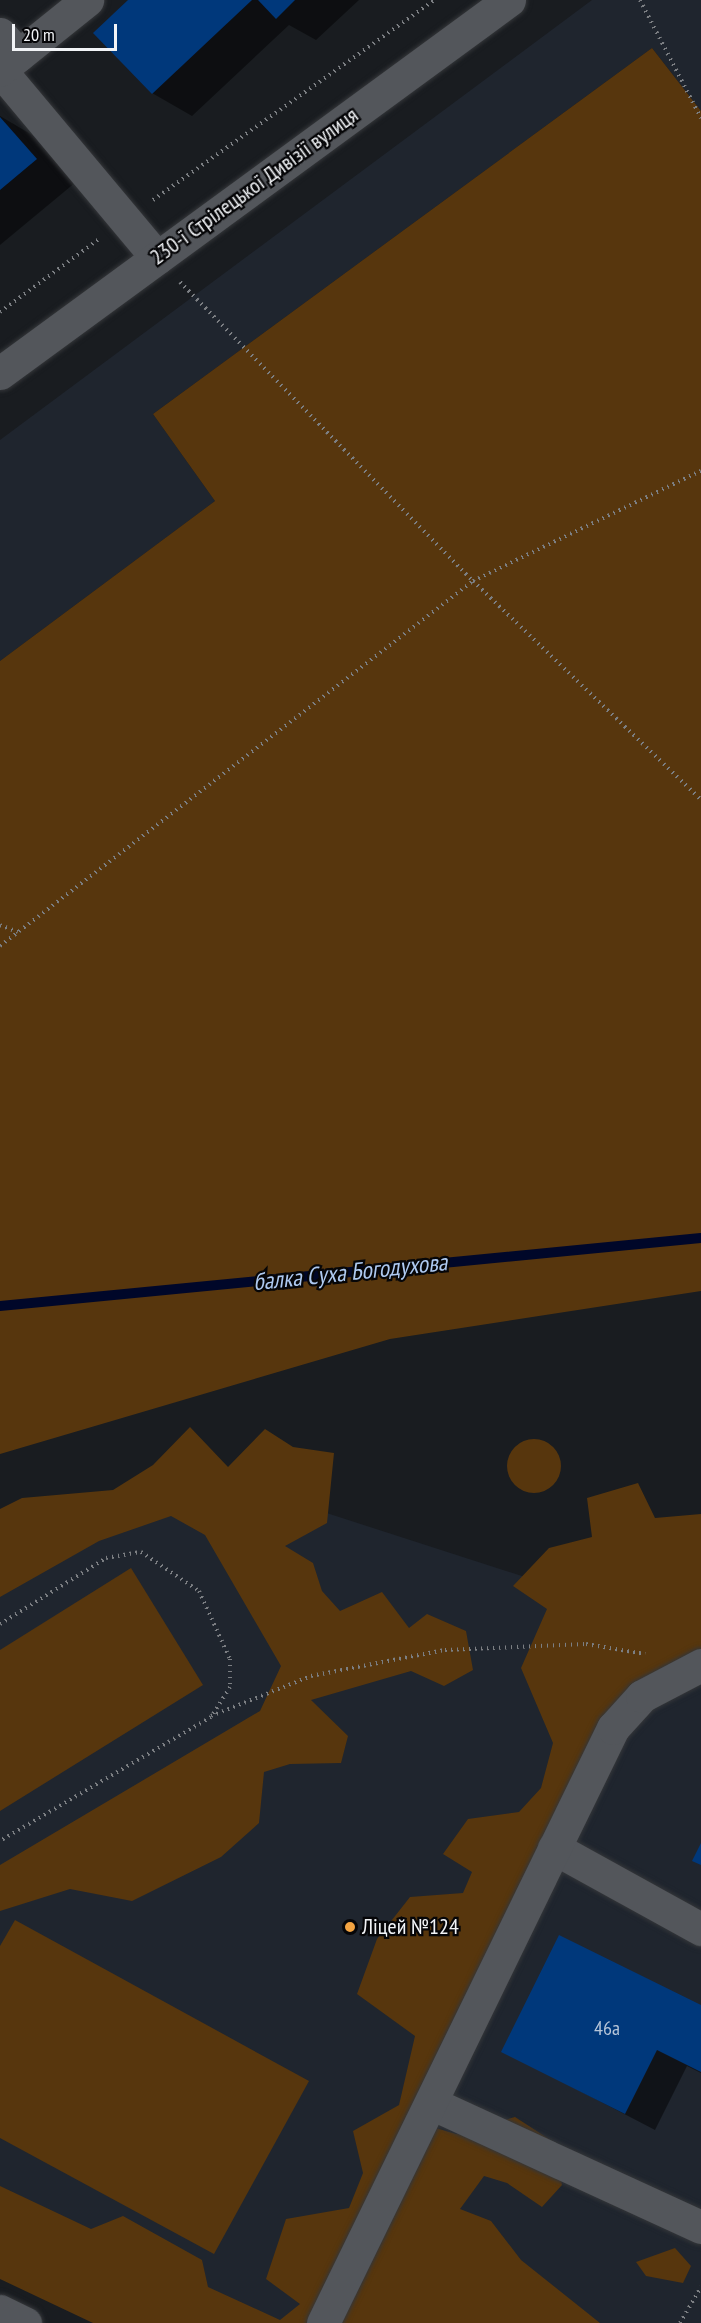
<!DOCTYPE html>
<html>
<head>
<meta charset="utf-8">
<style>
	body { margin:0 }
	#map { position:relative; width:701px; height:2323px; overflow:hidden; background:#191c20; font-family:"PT Sans Narrow",sans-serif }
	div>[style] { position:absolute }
	.built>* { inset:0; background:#1f252e }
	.green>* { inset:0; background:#57360d }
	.round { border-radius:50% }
	.shadow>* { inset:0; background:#0007 }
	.stream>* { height:10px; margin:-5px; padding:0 5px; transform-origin:5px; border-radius:5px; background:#000729 }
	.building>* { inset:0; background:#00387b }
	.path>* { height:4px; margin-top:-2px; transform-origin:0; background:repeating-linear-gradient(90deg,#7c7f83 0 1.5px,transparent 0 6px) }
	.roads { filter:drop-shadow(0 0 2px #343639) drop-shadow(0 0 2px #343639) }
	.minor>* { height:33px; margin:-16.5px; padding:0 16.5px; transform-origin:16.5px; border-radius:16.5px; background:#53565b }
	.dots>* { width:16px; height:16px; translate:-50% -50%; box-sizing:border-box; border:3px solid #060608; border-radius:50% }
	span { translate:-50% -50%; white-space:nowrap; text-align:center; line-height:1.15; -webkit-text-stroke:4.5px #060608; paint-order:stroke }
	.number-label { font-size:20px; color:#b6c5d8 }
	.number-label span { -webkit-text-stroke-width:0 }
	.street-label { font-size:22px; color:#f2f4f7 }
	.poi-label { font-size:22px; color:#f2f4f7 }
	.left { translate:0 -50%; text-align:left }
	.water-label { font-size:24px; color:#aec9f0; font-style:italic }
	.scale { position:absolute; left:12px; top:24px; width:105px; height:27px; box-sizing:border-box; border:3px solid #f2f4f7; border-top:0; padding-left:8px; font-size:18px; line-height:21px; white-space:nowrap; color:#f2f4f7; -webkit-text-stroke:4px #060608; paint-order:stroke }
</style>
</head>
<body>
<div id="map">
	<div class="built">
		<div style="clip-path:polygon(592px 0,701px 0,701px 111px,652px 48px,153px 414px,215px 501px,0 661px,0 440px)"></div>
		<div style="clip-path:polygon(175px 1464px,701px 1634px,701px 2323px,222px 2323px,0 2220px,0 1570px)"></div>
	</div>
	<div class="green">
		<div style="clip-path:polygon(652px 48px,701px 111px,701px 1291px,390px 1339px,0 1454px,0 661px,215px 501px,153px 414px)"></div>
		<div style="clip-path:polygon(190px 1427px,228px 1467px,265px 1429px,293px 1447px,334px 1453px,327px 1523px,285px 1546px,313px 1563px,322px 1591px,340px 1611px,382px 1592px,409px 1628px,427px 1614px,466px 1631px,473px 1670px,444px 1686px,411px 1671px,311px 1700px,348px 1736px,341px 1763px,290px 1764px,264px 1772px,259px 1823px,221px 1857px,132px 1901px,70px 1889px,0 1911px,0 1865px,260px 1711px,281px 1666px,205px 1535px,171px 1516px,99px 1541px,0 1597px,0 1509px,22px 1498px,113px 1490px,153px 1465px)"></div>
		<div class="round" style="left:507px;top:1439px;width:54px;height:54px"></div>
		<div style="clip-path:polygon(638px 1483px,655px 1518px,701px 1514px,701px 1656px,639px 1692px,436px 2128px,456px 2134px,515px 2117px,552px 2141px,562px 2185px,542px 2207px,507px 2183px,484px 2176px,460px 2209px,491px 2221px,521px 2260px,600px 2323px,93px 2323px,0 2279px,0 2186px,91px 2229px,123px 2216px,202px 2260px,208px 2287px,280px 2320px,300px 2304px,266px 2279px,286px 2219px,349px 2208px,363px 2173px,353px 2131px,399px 2105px,415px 2036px,357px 1994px,377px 1939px,410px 1897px,463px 1893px,472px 1872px,443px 1854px,468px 1819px,519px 1812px,541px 1788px,553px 1743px,521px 1668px,547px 1609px,513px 1586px,549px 1548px,592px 1537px,587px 1498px)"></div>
		<div style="clip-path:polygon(131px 1568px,203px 1685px,0 1811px,0 1650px)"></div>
		<div style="clip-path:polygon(15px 1920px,309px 2081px,214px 2254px,0 2138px,0 1946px)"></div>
		<div style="clip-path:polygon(675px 2248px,691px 2266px,683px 2283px,646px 2276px,636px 2262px)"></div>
	</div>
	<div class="shadow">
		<div style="clip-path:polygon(130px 0,359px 0,316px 40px,289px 25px,192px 116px,152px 93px)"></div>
		<div style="clip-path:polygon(0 116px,34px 136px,76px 182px,0 245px)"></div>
		<div style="clip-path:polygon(701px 2007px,701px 2073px,687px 2066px,655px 2130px,503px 2051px)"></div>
	</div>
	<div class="stream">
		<div style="left:0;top:1306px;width:704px;rotate:-5.54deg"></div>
	</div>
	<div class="building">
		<div style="clip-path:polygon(128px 0,252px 0,152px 94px,93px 33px)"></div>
		<div style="clip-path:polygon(258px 0,295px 0,276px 19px)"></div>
		<div style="clip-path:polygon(0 117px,37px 159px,0 190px)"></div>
		<div style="clip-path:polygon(701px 1843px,701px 1865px,692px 1861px)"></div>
		<div style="clip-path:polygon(559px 1935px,701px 2005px,701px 2072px,657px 2050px,625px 2114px,501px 2052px)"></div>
	</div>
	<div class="path">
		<div style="left:640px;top:0;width:133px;rotate:62.7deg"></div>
		<div style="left:153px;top:200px;width:345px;rotate:-35.4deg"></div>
		<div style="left:180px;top:282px;width:419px;rotate:45.6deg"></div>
		<div style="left:473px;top:581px;width:316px;rotate:43.8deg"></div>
		<div style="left:0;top:312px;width:123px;rotate:-36.4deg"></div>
		<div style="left:0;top:925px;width:19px;rotate:21deg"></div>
		<div style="left:0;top:946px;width:597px;rotate:-37.66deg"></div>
		<div style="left:473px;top:581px;width:253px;rotate:-25.8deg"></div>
		<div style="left:0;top:1624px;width:125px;rotate:-31.9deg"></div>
		<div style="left:106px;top:1558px;width:36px;rotate:-10deg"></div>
		<div style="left:141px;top:1552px;width:70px;rotate:33.9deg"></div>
		<div style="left:199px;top:1591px;width:75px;rotate:65.5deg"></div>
		<div style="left:230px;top:1659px;width:28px;rotate:90deg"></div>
		<div style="left:230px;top:1687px;width:36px;rotate:122deg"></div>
		<div style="left:211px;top:1717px;width:245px;rotate:149.6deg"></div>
		<div style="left:211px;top:1716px;width:108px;rotate:-21.8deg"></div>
		<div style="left:311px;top:1676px;width:136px;rotate:-11deg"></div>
		<div style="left:445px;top:1650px;width:141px;rotate:-2.4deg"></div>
		<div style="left:586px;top:1644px;width:60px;rotate:9.6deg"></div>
		<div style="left:680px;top:2323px;width:42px;rotate:-59.7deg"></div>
	</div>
	<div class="roads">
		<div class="minor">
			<div style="left:0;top:34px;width:28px;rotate:49deg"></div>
			<div style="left:0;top:70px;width:245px;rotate:50.1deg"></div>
			<div style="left:0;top:70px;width:112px;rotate:-38.8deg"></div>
			<div style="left:0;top:373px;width:631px;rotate:-36.23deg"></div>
			<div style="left:554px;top:1848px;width:168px;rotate:28.9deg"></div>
			<div style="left:431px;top:2103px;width:297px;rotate:24.7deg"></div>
			<div style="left:0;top:2311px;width:28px;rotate:26deg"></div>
			<div style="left:323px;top:2323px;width:662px;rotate:-64.02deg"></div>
			<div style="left:613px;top:1728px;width:43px;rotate:-47.8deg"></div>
			<div style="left:642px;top:1696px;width:67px;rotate:-27.7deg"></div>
		</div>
	</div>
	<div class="dots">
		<div style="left:350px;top:1927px;background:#f3a442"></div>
	</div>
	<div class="number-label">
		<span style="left:607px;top:2028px">46а</span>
	</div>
	<div class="street-label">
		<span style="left:254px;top:186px;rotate:-36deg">230-ї Стрілецької Дивізії вулиця</span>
	</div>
	<div class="poi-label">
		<span class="left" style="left:362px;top:1927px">Ліцей №124</span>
	</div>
	<div class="water-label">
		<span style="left:350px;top:1272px;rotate:-6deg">балка Суха Богодухова</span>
	</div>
	<div class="scale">20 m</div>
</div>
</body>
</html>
